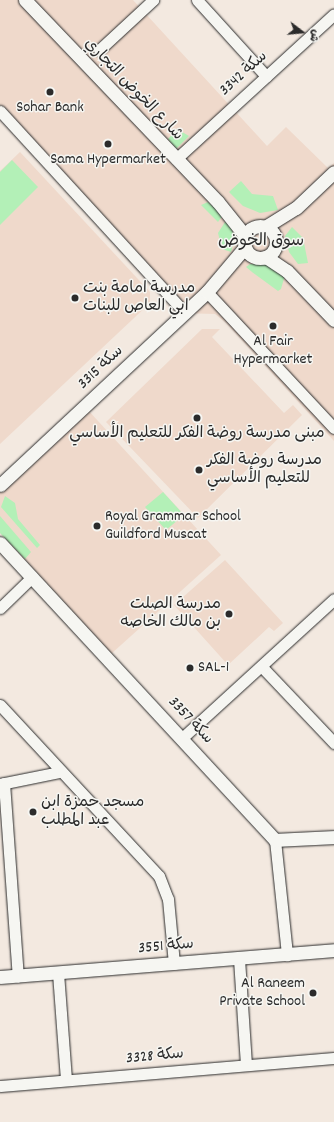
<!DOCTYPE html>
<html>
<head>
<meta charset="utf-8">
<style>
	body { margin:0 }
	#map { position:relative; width:334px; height:1122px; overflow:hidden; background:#f3e9e0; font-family:Dekko,"Playpen Sans Arabic",sans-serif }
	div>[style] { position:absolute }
	.built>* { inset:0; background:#efd9cb }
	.green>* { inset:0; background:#b3f0b7 }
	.roads { filter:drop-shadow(0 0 1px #2b2b2b) drop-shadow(0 0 1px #2b2b2b) }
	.minor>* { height:11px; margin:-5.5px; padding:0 5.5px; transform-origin:5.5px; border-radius:5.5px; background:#f6f6f2 }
	.tertiary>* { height:13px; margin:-6.5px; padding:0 6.5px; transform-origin:6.5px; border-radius:6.5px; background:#f6f6f2 }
	.tertiary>.ring { margin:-6.5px; padding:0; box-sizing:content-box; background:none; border:13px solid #f6f6f2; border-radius:50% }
	.dots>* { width:11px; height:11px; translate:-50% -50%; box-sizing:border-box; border:2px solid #f6f6f2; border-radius:50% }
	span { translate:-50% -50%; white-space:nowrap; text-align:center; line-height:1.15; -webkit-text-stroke:3px #f6f6f2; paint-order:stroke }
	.street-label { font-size:16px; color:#2b2b2b }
	.poi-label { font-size:16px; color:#2b2b2b }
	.left { translate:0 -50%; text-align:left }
	.right { translate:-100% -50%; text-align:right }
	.neighbourhood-label { font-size:17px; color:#2b2b2b }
	.north { position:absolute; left:282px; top:12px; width:40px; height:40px; -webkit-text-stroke:3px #f6f6f2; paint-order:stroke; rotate:106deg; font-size:11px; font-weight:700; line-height:16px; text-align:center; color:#2b2b2b }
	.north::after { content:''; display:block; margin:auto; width:14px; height:18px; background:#2b2b2b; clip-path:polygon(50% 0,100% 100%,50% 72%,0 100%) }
</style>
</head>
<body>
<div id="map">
	<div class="built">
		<div style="clip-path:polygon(0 0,133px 0,267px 146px,286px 127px,328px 168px,334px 163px,334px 441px,226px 323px,215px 314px,179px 313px,0 115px)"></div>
		<div style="clip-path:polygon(20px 152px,150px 292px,150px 303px,0 444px,0 171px)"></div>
		<div style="clip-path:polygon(202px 329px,220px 329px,212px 337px,284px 413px,293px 405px,302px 415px,198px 518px,106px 422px)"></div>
		<div style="clip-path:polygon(87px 409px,221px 555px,111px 654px,0 533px,0 488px)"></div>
		<div style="clip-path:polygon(225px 560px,283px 623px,274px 631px,269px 627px,228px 665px,174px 605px)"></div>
	</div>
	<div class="green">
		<div style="clip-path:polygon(177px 129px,189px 136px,176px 149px,168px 139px)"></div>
		<div style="clip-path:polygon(12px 160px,38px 187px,0 225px,0 172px)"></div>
		<div style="clip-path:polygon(241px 181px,252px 194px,273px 196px,278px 210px,260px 213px,243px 206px,229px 192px)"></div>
		<div style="clip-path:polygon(208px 202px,223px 215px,218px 222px,201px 205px)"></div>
		<div style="clip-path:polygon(227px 219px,235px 237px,231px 252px,222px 249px,218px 233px)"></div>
		<div style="clip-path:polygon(292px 227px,303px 238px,308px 263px,298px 264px,289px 252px,285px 236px)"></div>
		<div style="clip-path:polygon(250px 264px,268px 264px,285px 275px,281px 289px,278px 291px,252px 272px,246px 267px)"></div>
		<div style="clip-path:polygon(163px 492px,184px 515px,166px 530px,145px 507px)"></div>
		<div style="clip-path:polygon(5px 496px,15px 503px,18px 519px,40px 545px,37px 548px,1px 507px)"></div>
		<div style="clip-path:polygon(0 516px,31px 552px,25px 559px,0 533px)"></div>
	</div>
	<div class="roads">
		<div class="minor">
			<div style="left:197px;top:0;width:103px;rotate:47.8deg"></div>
			<div style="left:99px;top:50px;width:74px;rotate:-42.8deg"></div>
			<div style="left:0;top:111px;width:274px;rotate:47.5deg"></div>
			<div style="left:176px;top:159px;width:214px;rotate:-42.5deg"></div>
			<div style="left:207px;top:292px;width:186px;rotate:47deg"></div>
			<div style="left:0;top:608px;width:45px;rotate:-44.1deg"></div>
			<div style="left:262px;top:667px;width:105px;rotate:46.5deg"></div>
			<div style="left:0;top:705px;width:233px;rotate:47.1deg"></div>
			<div style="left:159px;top:876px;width:25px;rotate:69deg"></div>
			<div style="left:168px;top:899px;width:65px;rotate:84.7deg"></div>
			<div style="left:182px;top:738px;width:206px;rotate:-42.4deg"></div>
			<div style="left:4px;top:783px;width:194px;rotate:85.9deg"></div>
			<div style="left:0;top:784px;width:60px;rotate:-11.5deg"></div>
			<div style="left:275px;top:840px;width:116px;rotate:84deg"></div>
			<div style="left:239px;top:959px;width:106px;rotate:86.2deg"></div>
			<div style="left:58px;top:973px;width:107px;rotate:85.7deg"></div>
			<div style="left:0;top:1086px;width:335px;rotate:-4.8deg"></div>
		</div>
		<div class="tertiary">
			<div style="left:25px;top:0;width:279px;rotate:46.3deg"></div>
			<div style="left:218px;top:202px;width:45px;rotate:51.3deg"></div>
			<div class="ring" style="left:244px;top:226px;width:19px;height:19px"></div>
			<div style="left:265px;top:227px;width:36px;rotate:-32deg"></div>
			<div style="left:296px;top:208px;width:52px;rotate:-43.5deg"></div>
			<div style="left:266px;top:257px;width:25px;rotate:34deg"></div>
			<div style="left:287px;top:271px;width:68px;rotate:46.2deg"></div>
			<div style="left:0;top:485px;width:283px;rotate:-43deg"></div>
			<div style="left:207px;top:292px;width:59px;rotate:-49.8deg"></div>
			<div style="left:0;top:543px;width:405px;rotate:47.2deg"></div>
			<div style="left:275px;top:840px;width:59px;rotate:-2.9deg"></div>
			<div style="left:0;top:977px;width:335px;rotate:-4.6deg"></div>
		</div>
	</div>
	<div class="dots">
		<div style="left:50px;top:92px;background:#2b2b2b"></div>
		<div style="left:108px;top:144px;background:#2b2b2b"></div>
		<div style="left:75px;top:298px;background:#2b2b2b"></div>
		<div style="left:273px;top:326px;background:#2b2b2b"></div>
		<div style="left:197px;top:418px;background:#2b2b2b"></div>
		<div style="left:199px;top:470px;background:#2b2b2b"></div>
		<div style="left:97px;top:526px;background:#2b2b2b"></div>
		<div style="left:229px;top:614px;background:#2b2b2b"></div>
		<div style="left:190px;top:668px;background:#2b2b2b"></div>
		<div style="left:33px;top:812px;background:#2b2b2b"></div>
		<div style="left:313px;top:993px;background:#2b2b2b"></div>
	</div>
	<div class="street-label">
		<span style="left:244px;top:74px;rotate:-42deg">سكة 3342</span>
		<span style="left:133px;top:90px;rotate:46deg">شارع الخوض التجاري</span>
		<span style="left:101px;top:368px;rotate:-43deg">سكة 3315</span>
		<span style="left:190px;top:721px;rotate:47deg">سكة 3357</span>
		<span style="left:166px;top:947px;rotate:-5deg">سكة 3551</span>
		<span style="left:155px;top:1057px;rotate:-5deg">سكة 3328</span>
	</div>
	<div class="poi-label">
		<span style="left:50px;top:108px">Sohar Bank</span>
		<span style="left:108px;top:160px">Sama Hypermarket</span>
		<span class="left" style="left:83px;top:298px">مدرسة امامة بنت<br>ابي العاص للبنات</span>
		<span style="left:273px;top:351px">Al Fair<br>Hypermarket</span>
		<span style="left:197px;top:434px">مبنى مدرسة روضة الفكر للتعليم الأساسي</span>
		<span class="left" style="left:207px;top:470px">مدرسة روضة الفكر<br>للتعليم الأساسي</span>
		<span class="left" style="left:105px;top:526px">Royal Grammar School<br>Guildford Muscat</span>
		<span class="right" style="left:221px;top:614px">مدرسة الصلت<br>بن مالك الخاصه</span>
		<span class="left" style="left:198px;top:668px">SAL-1</span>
		<span class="left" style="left:41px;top:812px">مسجد حمزة ابن<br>عبد المطلب</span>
		<span class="right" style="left:305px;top:993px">Al Raneem<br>Private School</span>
	</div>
	<div class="neighbourhood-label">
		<span style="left:261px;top:243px">سوق الخوض</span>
	</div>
	<div class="north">ش</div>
</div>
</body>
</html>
